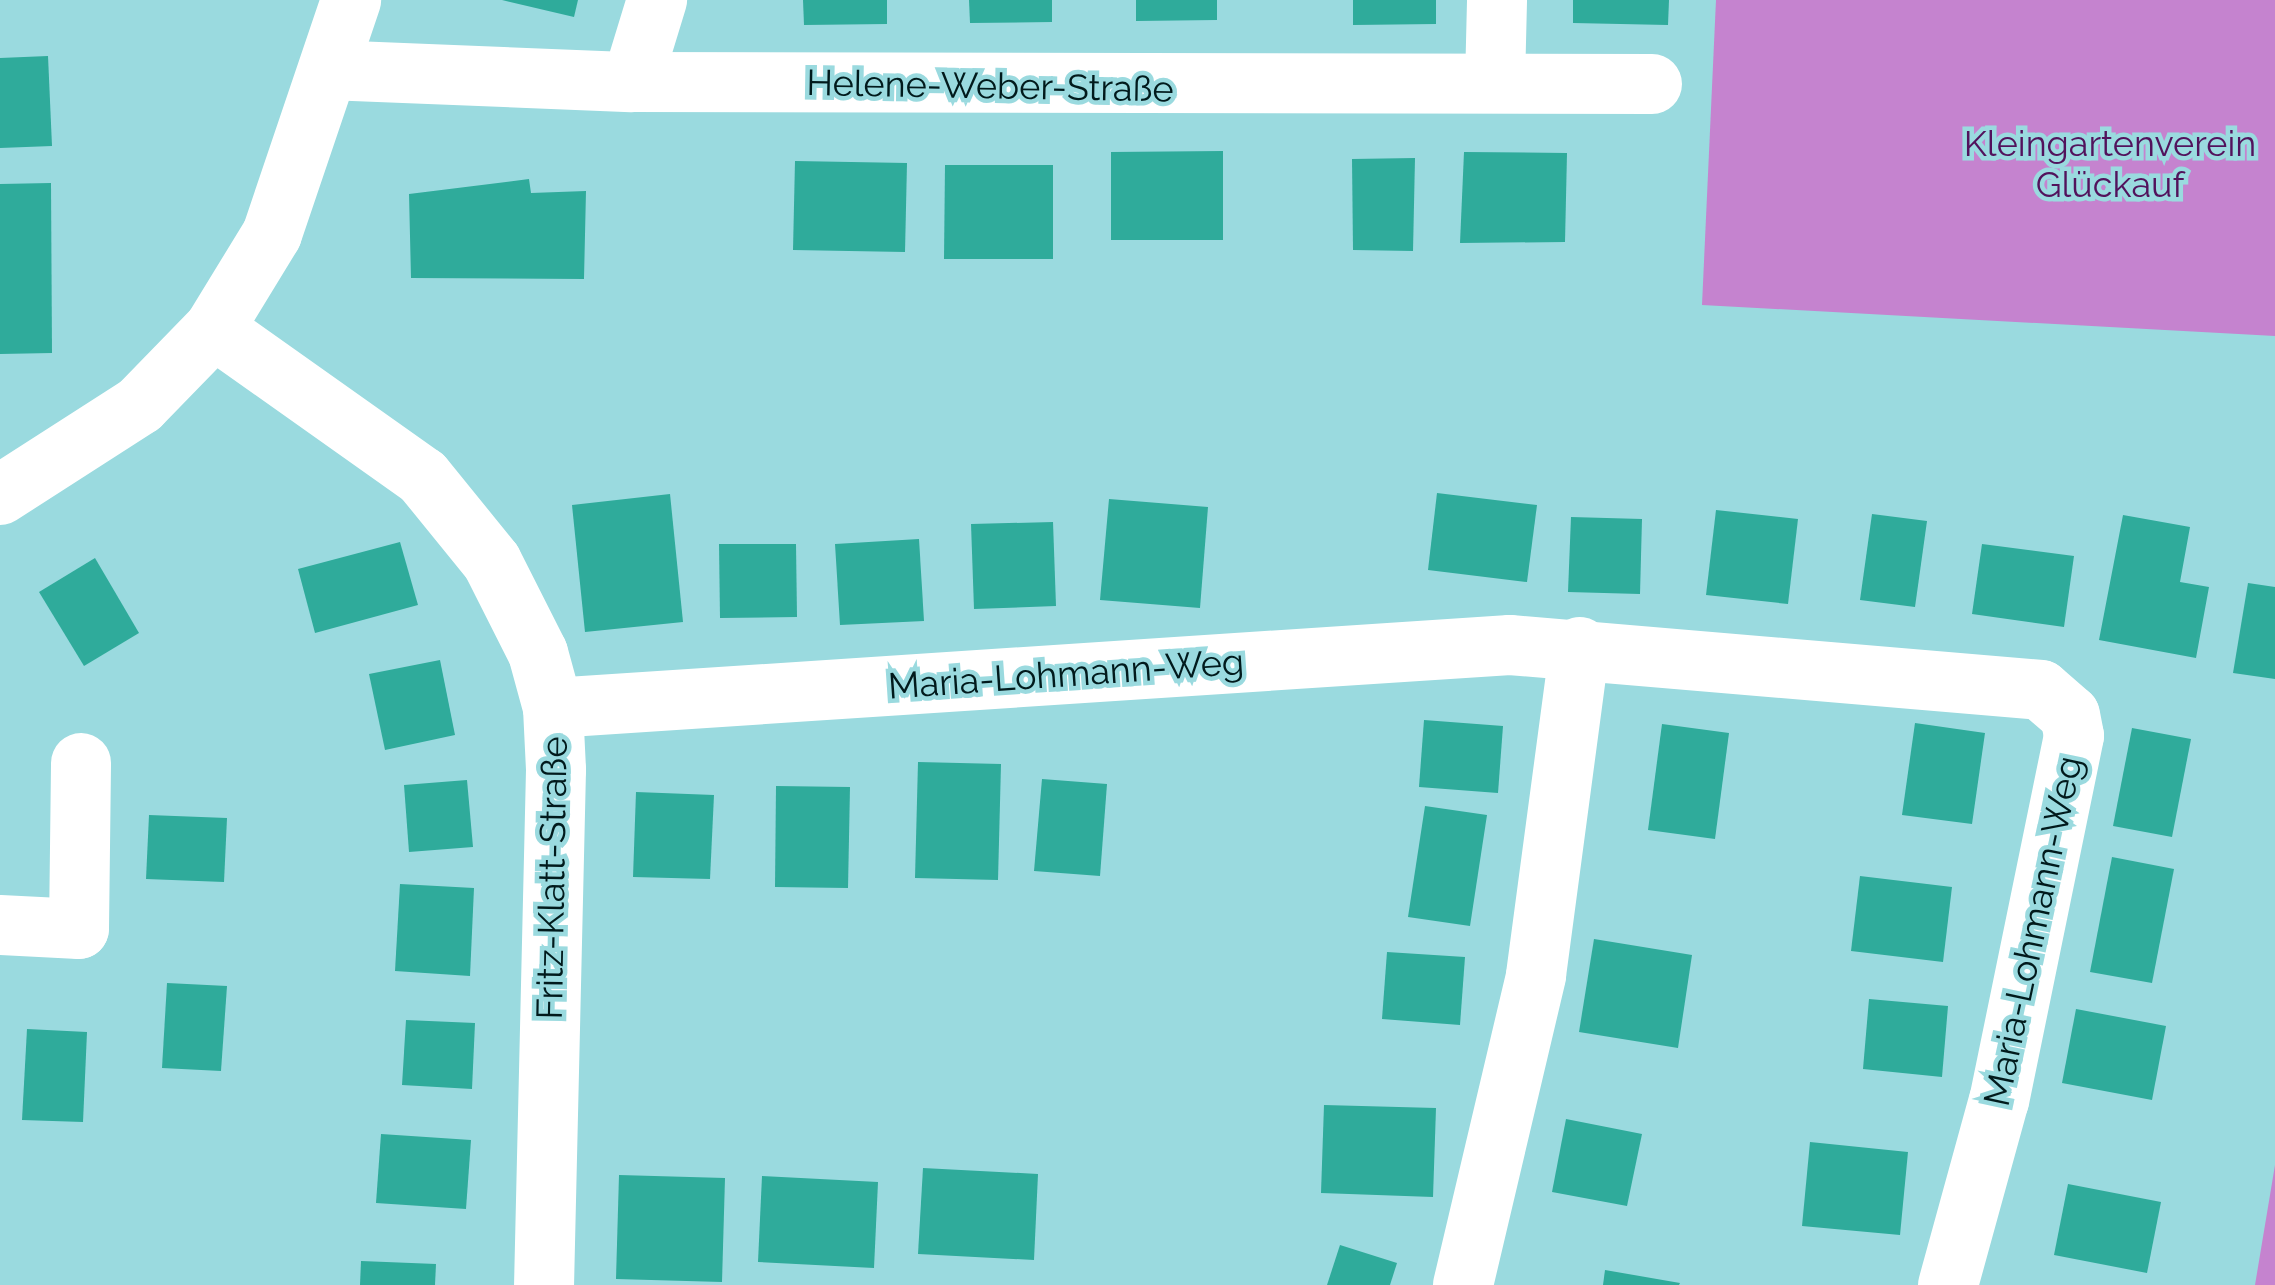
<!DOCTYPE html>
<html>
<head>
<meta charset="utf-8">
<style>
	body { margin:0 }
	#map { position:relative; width:2275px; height:1285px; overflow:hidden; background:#9adadf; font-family:Raleway,sans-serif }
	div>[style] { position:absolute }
	.green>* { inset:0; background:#c583cf }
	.building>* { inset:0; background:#2fab9b }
	.minor>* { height:60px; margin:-30px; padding:0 30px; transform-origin:30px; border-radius:30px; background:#fff }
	span { translate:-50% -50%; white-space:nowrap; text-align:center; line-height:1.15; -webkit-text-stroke:9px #9adadf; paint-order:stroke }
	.street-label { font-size:36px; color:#011a1c }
	.park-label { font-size:36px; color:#52125c }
</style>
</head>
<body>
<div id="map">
	<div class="green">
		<div style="clip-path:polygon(1716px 0,2275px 0,2275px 336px,1702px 305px)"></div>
		<div style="clip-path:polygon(2275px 1165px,2275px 1285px,2255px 1285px)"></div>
	</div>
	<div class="building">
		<div style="clip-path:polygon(502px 0,578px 0,574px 17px)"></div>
		<div style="clip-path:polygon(803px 0,887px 0,887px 24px,804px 25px)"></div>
		<div style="clip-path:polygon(969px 0,1052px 0,1052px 22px,970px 23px)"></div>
		<div style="clip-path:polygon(1136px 0,1217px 0,1217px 20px,1136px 21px)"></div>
		<div style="clip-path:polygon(1353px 0,1436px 0,1436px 24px,1353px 25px)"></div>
		<div style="clip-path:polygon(1573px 0,1669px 0,1668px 25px,1573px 23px)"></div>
		<div style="clip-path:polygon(48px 56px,52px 146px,0 148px,0 58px)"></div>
		<div style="clip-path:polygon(1223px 151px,1223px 240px,1111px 240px,1111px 152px)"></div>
		<div style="clip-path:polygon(1464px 152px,1567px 153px,1565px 242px,1460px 243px)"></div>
		<div style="clip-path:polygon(1415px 158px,1413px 251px,1353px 250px,1352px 159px)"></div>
		<div style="clip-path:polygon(795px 161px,907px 163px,905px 252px,793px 250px)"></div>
		<div style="clip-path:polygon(945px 165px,1053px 165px,1053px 259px,944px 259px)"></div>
		<div style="clip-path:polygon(529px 179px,531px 193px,586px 191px,584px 279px,411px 278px,409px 194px)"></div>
		<div style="clip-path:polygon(51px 183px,52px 353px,0 354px,0 184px)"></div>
		<div style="clip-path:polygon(1437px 493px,1537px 505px,1527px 582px,1428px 570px)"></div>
		<div style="clip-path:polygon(670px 494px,683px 622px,585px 632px,572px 505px)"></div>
		<div style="clip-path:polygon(1109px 499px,1208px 507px,1200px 608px,1100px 600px)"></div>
		<div style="clip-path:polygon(1716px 510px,1798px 519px,1788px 604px,1706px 595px)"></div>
		<div style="clip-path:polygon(1872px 514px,1927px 521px,1915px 607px,1860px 600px)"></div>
		<div style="clip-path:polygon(2123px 515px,2190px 527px,2180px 582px,2209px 587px,2196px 658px,2099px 640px)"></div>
		<div style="clip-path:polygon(1571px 517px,1642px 519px,1640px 594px,1568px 592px)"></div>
		<div style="clip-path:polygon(1053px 522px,1056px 606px,974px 609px,971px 524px)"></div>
		<div style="clip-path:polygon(919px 539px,924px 621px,840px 625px,835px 544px)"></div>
		<div style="clip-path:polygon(400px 542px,418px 605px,315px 633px,298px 569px)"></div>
		<div style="clip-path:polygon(719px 544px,796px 544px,797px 617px,720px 618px)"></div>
		<div style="clip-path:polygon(1982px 544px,2074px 556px,2064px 627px,1972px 614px)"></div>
		<div style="clip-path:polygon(95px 558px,139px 633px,84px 666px,39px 592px)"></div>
		<div style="clip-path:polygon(2248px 583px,2275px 587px,2275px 679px,2233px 673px)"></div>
		<div style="clip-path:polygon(440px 660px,455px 735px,385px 750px,369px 674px)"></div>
		<div style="clip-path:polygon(1424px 720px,1503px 726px,1498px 793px,1419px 787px)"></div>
		<div style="clip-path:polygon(1915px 723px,1985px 733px,1972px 824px,1902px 815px)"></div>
		<div style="clip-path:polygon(1662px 724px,1729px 733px,1715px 839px,1648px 830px)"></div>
		<div style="clip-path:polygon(2132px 728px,2191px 739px,2172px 837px,2113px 826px)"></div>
		<div style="clip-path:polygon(918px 762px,1001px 764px,998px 880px,915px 878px)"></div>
		<div style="clip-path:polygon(1042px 779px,1107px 784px,1100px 876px,1034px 871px)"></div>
		<div style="clip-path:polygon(467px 780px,473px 847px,409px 852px,404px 785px)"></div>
		<div style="clip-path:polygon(776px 786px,850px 787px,848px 888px,775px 887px)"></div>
		<div style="clip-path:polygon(636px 792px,714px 795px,710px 879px,633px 877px)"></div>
		<div style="clip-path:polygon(1425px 806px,1487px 815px,1470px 926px,1408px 917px)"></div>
		<div style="clip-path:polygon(149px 815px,227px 818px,224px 882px,146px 879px)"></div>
		<div style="clip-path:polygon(2112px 857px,2174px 869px,2152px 983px,2090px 972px)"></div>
		<div style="clip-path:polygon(1860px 876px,1952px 887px,1943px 962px,1851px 951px)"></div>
		<div style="clip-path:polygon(400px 884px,474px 888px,470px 976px,395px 971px)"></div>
		<div style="clip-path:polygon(1594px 939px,1692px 955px,1678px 1048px,1579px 1032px)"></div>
		<div style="clip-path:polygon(1387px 952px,1465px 957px,1460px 1025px,1382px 1019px)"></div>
		<div style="clip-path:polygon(167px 983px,227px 986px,221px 1071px,162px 1068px)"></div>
		<div style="clip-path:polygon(1869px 999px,1948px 1006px,1942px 1077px,1863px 1069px)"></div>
		<div style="clip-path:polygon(2076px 1009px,2166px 1026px,2152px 1100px,2062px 1083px)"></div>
		<div style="clip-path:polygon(406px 1020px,475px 1023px,472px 1089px,402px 1085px)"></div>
		<div style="clip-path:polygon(27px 1029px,87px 1032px,83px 1122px,22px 1120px)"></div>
		<div style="clip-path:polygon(1324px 1105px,1436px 1108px,1433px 1197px,1321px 1193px)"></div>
		<div style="clip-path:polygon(1566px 1119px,1642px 1134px,1627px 1206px,1552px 1192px)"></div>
		<div style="clip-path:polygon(381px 1134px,471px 1140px,466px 1209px,376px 1203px)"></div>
		<div style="clip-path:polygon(1810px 1142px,1908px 1152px,1900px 1235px,1802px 1226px)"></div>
		<div style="clip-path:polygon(923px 1168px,1038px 1174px,1034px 1260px,918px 1254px)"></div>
		<div style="clip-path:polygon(619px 1175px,725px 1178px,722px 1282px,616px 1279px)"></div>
		<div style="clip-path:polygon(762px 1176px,878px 1182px,874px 1268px,758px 1262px)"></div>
		<div style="clip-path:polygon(2068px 1184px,2161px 1202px,2147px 1273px,2054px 1255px)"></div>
		<div style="clip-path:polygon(1340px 1245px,1397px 1263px,1390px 1285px,1327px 1285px)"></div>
		<div style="clip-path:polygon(361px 1261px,436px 1264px,435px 1285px,360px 1285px)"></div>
		<div style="clip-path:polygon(1605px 1270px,1680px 1283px,1679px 1285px,1603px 1285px)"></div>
	</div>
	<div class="minor">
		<div style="left:328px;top:70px;width:304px;rotate:2.3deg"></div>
		<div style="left:632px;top:82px;width:1020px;rotate:0.11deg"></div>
		<div style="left:632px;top:82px;width:86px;rotate:-73deg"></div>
		<div style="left:1495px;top:83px;width:83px;rotate:-88.6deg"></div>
		<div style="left:214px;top:329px;width:256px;rotate:35.3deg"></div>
		<div style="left:423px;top:477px;width:109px;rotate:50.9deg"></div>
		<div style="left:492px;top:562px;width:102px;rotate:63.2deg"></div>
		<div style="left:538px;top:653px;width:57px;rotate:74.7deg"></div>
		<div style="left:553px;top:708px;width:62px;rotate:87.2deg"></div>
		<div style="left:556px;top:770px;width:515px;rotate:91.33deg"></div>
		<div style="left:0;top:495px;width:166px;rotate:-32.7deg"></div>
		<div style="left:140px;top:405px;width:106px;rotate:-45.8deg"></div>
		<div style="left:214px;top:329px;width:111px;rotate:-58.6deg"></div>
		<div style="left:272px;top:234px;width:247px;rotate:-71.3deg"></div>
		<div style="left:553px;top:708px;width:959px;rotate:-3.77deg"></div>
		<div style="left:1510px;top:645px;width:533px;rotate:4.84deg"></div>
		<div style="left:2041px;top:690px;width:38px;rotate:41deg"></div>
		<div style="left:2070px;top:715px;width:21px;rotate:79deg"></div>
		<div style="left:2074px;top:736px;width:372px;rotate:101.6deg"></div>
		<div style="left:1999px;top:1100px;width:192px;rotate:105.4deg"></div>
		<div style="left:0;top:925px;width:79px;rotate:2.9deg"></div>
		<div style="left:79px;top:929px;width:166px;rotate:-89.3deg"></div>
		<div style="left:1463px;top:1285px;width:318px;rotate:-76.7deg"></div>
		<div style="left:1536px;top:975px;width:331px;rotate:-82.4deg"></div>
	</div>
	<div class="street-label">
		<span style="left:990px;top:86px;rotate:1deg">Helene-Weber-Straße</span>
		<span style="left:1066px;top:674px;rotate:-4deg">Maria-Lohmann-Weg</span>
		<span style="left:552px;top:878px;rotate:-89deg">Fritz-Klatt-Straße</span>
		<span style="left:2033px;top:931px;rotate:-78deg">Maria-Lohmann-Weg</span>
	</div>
	<div class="park-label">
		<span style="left:2110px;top:164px">Kleingartenverein<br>Glückauf</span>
	</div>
</div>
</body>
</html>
